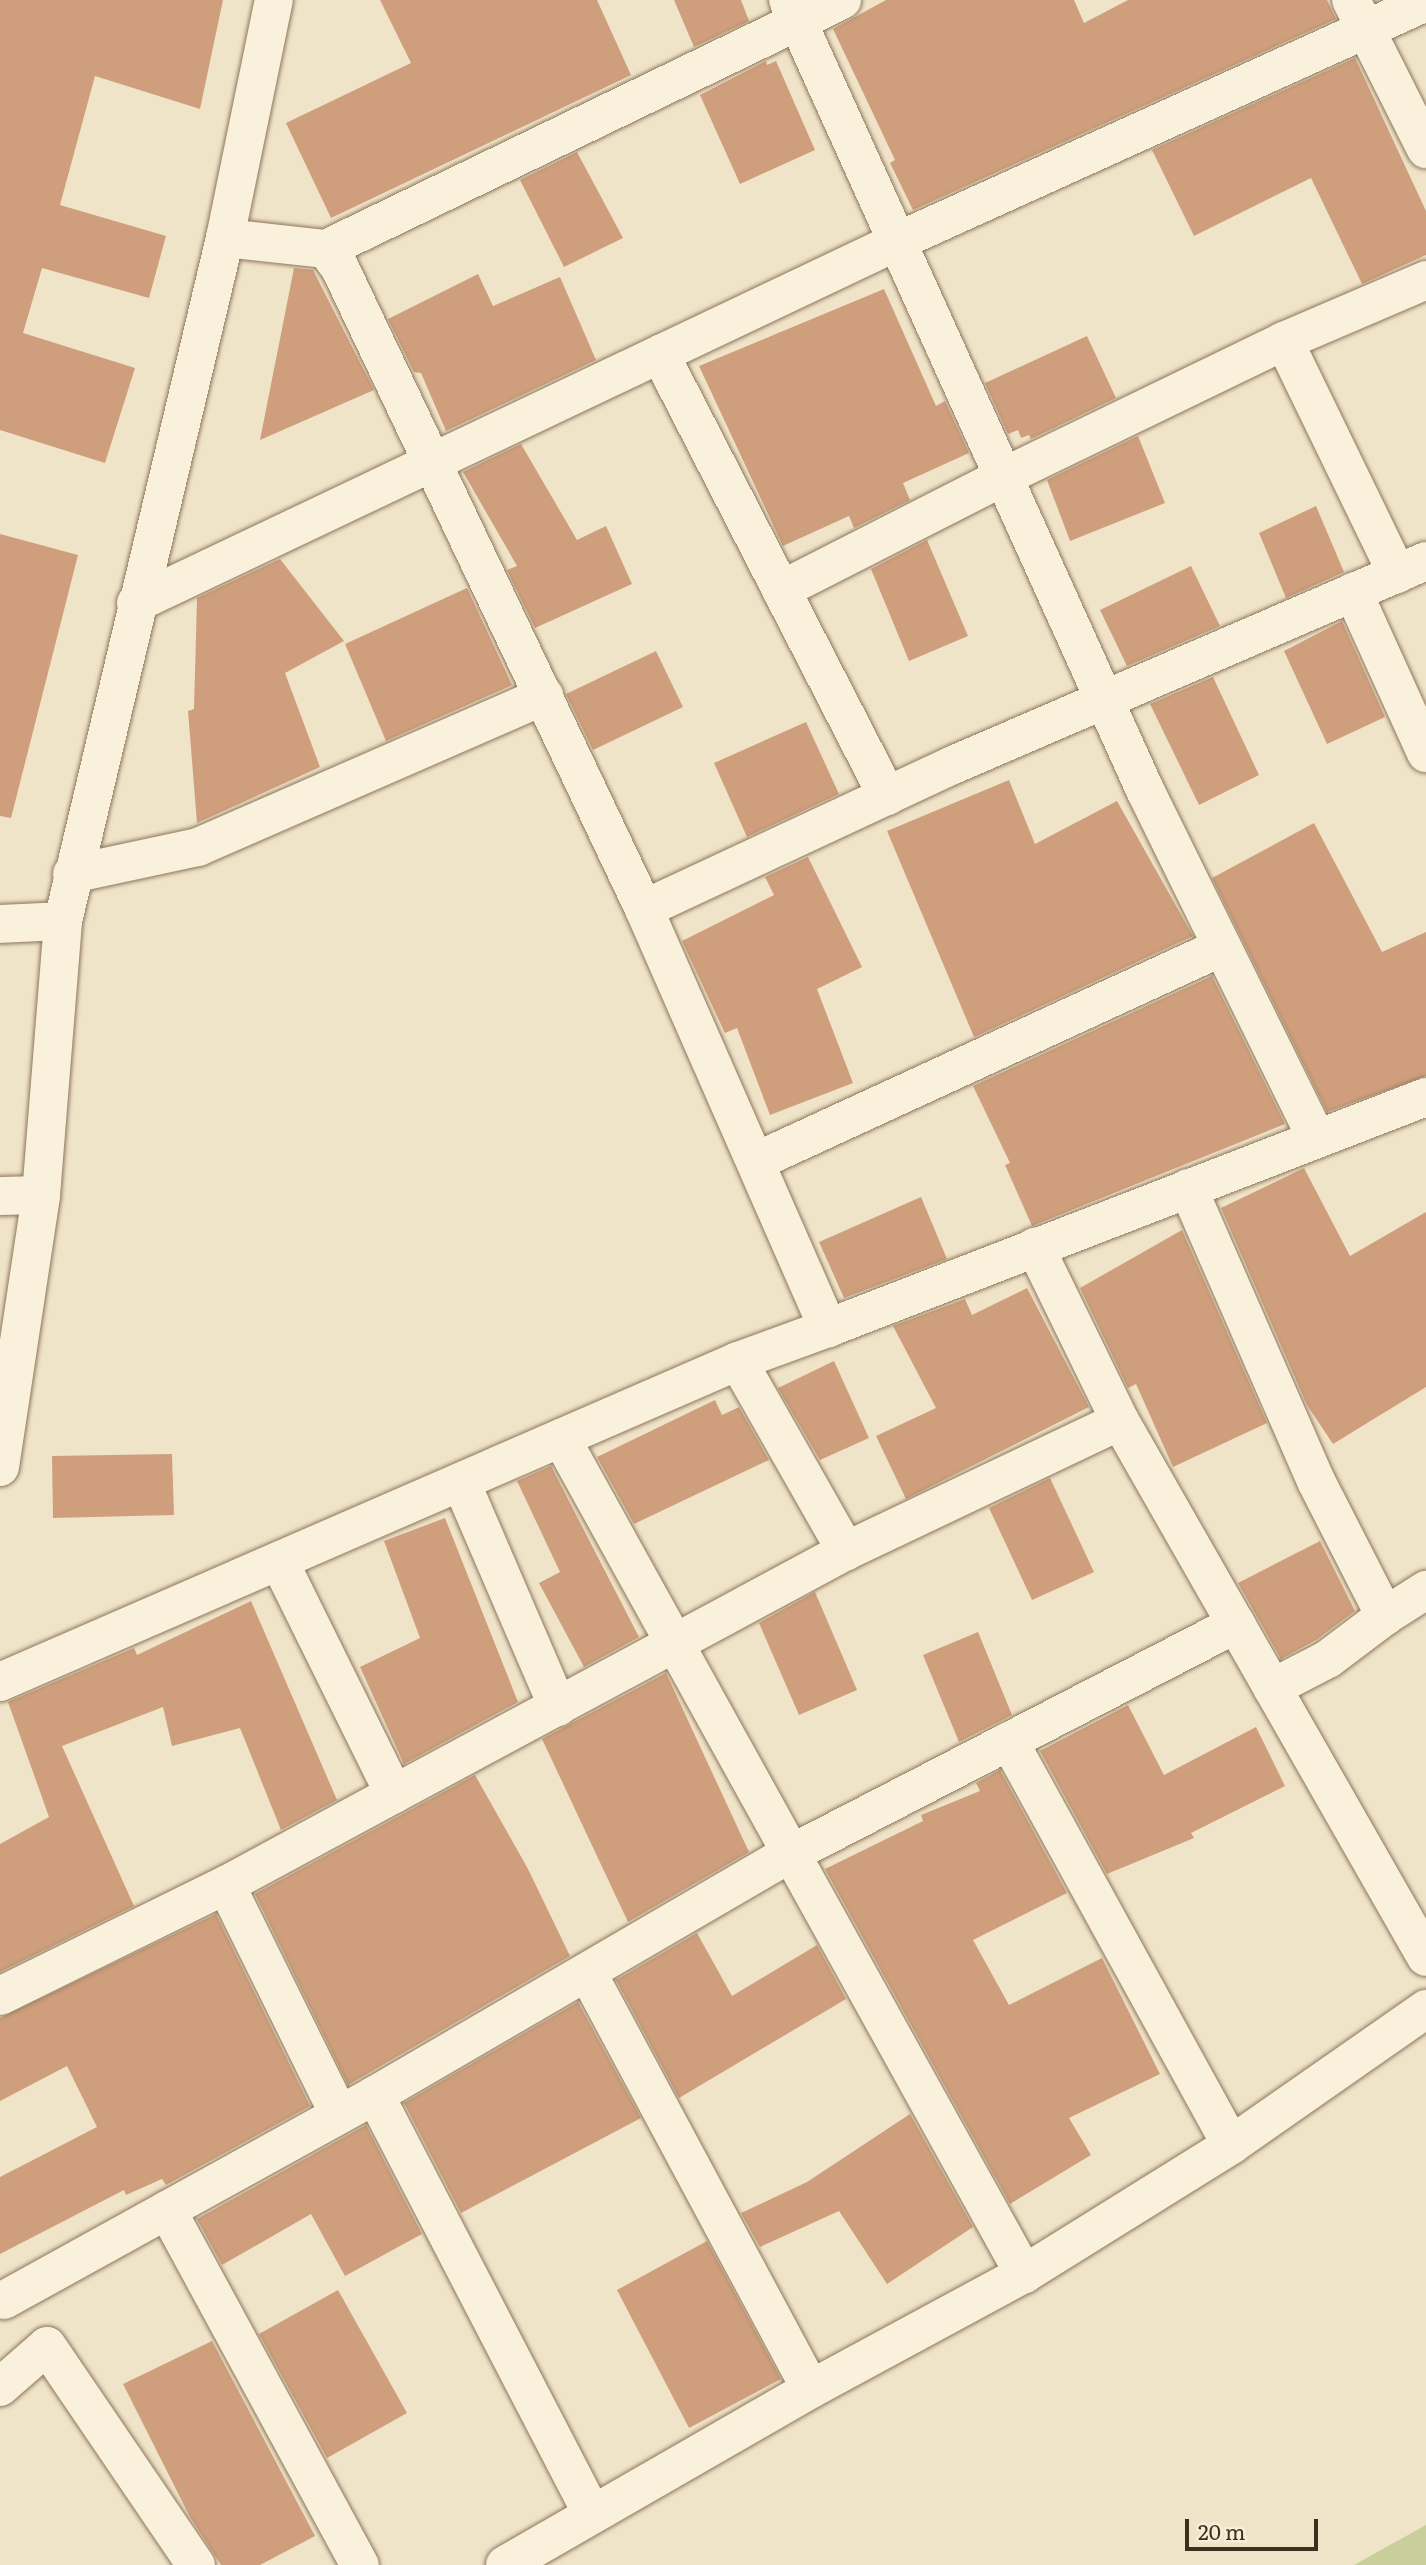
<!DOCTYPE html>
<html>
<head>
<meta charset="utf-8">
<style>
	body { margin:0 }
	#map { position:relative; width:1426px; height:2565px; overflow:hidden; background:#f0e4c8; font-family:Literata,serif }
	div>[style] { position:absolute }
	.green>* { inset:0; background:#c9cf9b }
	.building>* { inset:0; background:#cf9f7d }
	.roads { filter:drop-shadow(0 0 2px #8d765c) drop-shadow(0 0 2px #8d765c) }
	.minor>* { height:38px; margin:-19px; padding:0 19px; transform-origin:19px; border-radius:19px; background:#faf1dc }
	span { translate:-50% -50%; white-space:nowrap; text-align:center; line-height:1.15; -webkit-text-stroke:5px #f7eed8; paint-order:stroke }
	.scale { position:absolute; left:1185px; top:2519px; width:133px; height:32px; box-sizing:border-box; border:4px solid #3d2e20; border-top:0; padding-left:9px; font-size:21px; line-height:24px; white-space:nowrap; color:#3d2e20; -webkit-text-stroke:5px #f7eed8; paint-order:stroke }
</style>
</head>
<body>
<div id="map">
	<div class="green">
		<div style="clip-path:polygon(1426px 2525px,1426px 2565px,1354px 2565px)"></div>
	</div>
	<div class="building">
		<div style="clip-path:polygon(0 0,223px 0,200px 109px,95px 76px,60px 205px,166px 236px,149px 298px,42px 268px,23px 333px,135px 368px,105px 463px,0 430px)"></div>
		<div style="clip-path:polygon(380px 0,597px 0,631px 75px,331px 218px,286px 123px,411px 63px)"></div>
		<div style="clip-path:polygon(674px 0,741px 0,749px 21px,694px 47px)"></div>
		<div style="clip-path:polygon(886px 0,1074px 0,1084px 23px,1128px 0,1327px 0,1336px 19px,913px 210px,890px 163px,895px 160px,833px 29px)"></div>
		<div style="clip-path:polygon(1355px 58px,1426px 211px,1426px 255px,1362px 284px,1311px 178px,1194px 236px,1152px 150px)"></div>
		<div style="clip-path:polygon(766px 61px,767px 65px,776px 61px,815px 150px,740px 184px,700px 95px)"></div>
		<div style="clip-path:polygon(577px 152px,623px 238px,564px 267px,520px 180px)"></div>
		<div style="clip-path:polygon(294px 268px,313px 270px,374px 390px,260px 440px)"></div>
		<div style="clip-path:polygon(478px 274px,493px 306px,560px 277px,596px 360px,446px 431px,421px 373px,414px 372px,388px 319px)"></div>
		<div style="clip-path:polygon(884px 289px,936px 406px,945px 401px,969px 453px,903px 483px,910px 500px,854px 528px,849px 516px,783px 546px,699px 366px)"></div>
		<div style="clip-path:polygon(1087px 336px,1116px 398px,1031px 439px,1029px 435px,1021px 438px,1018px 430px,1008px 434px,985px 383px)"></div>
		<div style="clip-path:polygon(1138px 436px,1165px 503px,1070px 541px,1047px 480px)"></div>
		<div style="clip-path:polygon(521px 444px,577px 540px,606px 526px,632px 584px,535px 628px,507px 570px,517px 566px,463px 472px)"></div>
		<div style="clip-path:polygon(1316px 506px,1344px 572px,1286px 598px,1259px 533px)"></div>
		<div style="clip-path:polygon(0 534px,78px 555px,11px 818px,0 816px)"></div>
		<div style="clip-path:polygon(927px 540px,968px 636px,909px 661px,871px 569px)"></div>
		<div style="clip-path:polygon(280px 559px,344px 641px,285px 673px,320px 767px,197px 823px,188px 711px,194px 709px,197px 598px)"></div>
		<div style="clip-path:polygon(1191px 566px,1220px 626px,1127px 666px,1100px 610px)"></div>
		<div style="clip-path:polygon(467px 588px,512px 685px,386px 741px,345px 644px)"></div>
		<div style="clip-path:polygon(1342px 621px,1385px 717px,1327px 744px,1284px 651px)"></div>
		<div style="clip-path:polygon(656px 651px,683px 707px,593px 750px,566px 694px)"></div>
		<div style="clip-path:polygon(1213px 677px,1259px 775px,1199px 805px,1150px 704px)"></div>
		<div style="clip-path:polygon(806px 722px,839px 794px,747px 837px,714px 763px)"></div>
		<div style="clip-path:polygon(1009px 780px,1035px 844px,1117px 801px,1193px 936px,974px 1037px,887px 831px)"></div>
		<div style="clip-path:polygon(1314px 823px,1382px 952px,1426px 932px,1426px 1076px,1327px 1112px,1212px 878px)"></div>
		<div style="clip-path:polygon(808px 857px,862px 967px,817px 989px,853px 1083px,770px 1115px,737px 1028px,725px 1033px,682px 941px,774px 895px,765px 877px)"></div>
		<div style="clip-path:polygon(1212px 976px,1285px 1124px,1032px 1226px,1005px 1165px,1010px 1163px,973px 1086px)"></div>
		<div style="clip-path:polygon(1304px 1168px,1350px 1256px,1426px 1212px,1426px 1387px,1333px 1444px,1307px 1405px,1221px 1208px)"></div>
		<div style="clip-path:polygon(921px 1197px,947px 1259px,844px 1298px,819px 1242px)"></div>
		<div style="clip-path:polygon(1182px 1230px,1267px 1423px,1173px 1467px,1136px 1384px,1128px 1388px,1080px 1288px)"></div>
		<div style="clip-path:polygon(1027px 1288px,1089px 1407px,906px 1499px,876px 1436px,936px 1408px,893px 1326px,965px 1299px,972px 1315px)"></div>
		<div style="clip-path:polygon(834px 1361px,869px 1438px,820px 1460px,778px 1388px)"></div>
		<div style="clip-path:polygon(715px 1400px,722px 1415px,739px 1407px,769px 1460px,634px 1524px,597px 1457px)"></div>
		<div style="clip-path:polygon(172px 1454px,174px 1515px,53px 1518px,52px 1456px)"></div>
		<div style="clip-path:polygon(551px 1466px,639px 1637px,584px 1667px,539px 1583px,560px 1572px,517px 1481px)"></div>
		<div style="clip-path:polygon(1050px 1478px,1094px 1572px,1032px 1600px,989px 1508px)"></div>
		<div style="clip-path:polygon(445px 1518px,518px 1702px,404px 1764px,360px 1667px,420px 1638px,384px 1541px)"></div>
		<div style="clip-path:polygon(1320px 1541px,1355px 1611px,1316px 1640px,1281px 1659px,1238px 1583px)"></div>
		<div style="clip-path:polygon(815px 1592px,857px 1690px,799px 1715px,759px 1623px)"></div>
		<div style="clip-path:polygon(251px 1601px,337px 1800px,281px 1830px,240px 1728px,172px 1746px,163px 1707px,62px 1746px,134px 1906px,0 1972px,0 1844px,49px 1817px,8px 1702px,134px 1648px,137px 1655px)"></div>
		<div style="clip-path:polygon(978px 1632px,1012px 1715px,959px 1742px,923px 1655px)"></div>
		<div style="clip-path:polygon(666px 1673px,749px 1852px,628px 1922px,542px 1739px)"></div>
		<div style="clip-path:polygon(1128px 1705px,1164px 1775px,1256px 1727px,1285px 1786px,1191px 1833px,1194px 1838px,1107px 1874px,1040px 1751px)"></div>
		<div style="clip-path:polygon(1000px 1770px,1067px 1893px,973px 1940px,1009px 2005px,1102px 1958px,1160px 2074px,1069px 2118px,1091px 2155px,1010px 2204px,825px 1869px,923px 1821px,921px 1815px,980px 1791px,976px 1783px)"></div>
		<div style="clip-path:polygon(475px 1775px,528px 1869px,570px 1956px,348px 2085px,255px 1894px)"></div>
		<div style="clip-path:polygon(216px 1914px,310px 2106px,166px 2185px,162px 2179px,126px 2195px,124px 2190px,0 2254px,0 2177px,97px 2127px,67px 2066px,0 2101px,0 2018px)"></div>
		<div style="clip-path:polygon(697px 1933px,732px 1996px,817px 1945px,846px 1999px,679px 2098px,616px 1980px)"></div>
		<div style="clip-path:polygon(578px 2002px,641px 2118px,461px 2213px,404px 2103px)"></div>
		<div style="clip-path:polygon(910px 2114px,973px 2227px,887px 2284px,839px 2211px,760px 2247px,741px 2213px,807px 2182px)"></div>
		<div style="clip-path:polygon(366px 2125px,422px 2234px,345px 2276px,311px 2214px,222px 2265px,197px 2219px)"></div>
		<div style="clip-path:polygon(707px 2241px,781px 2379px,689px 2428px,617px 2290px)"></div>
		<div style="clip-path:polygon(338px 2290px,407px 2413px,327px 2458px,259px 2334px)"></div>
		<div style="clip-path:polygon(212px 2341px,315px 2536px,260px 2565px,221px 2565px,190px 2517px,123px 2384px)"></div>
	</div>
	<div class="roads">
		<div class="minor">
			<div style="left:788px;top:0;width:867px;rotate:65.68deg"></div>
			<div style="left:1145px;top:790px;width:388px;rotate:63.8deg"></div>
			<div style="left:1351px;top:0;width:167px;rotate:63.3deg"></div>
			<div style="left:225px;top:238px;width:102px;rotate:6.2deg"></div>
			<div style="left:326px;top:249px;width:24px;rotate:54deg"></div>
			<div style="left:340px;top:268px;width:709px;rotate:64.63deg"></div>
			<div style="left:644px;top:909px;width:458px;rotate:66.3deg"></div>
			<div style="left:828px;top:1328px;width:641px;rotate:-21.12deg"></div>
			<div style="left:326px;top:249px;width:573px;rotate:-25.76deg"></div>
			<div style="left:1284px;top:341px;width:259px;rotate:64.1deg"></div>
			<div style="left:660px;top:354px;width:497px;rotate:62.8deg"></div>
			<div style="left:781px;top:590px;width:249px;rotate:-27deg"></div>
			<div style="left:1003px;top:477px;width:312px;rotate:-25.8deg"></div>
			<div style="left:1284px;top:341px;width:155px;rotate:-23.2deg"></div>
			<div style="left:1353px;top:592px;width:177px;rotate:65.6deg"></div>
			<div style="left:136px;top:603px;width:841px;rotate:-25.41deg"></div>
			<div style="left:896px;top:242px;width:582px;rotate:-24.36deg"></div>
			<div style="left:72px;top:874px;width:129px;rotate:-12.1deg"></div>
			<div style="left:198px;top:847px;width:378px;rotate:-23.6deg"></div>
			<div style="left:644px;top:909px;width:341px;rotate:-25deg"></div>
			<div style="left:953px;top:765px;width:515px;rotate:-23.33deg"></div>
			<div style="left:0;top:924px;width:63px;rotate:-2.7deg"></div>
			<div style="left:757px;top:1161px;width:512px;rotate:-24.71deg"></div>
			<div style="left:1188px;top:1188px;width:320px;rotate:66.4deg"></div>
			<div style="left:1316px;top:1481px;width:152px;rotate:62.9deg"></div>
			<div style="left:1385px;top:1616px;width:71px;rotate:143deg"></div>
			<div style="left:1328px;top:1659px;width:63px;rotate:152.6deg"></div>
			<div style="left:0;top:1196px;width:41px;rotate:-1.4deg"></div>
			<div style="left:738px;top:1361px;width:219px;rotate:60.4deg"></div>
			<div style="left:846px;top:1551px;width:303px;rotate:-25.4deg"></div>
			<div style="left:1120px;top:1421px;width:194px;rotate:-116deg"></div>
			<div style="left:1120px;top:1421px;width:617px;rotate:60.28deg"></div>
			<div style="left:561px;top:1438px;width:956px;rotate:61.02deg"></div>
			<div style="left:0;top:1467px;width:275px;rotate:-81.4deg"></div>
			<div style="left:41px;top:1195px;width:275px;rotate:-85.4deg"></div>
			<div style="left:63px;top:921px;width:702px;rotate:-76.66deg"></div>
			<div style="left:225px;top:238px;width:243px;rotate:-78.4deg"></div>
			<div style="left:461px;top:1482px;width:245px;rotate:66.7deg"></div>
			<div style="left:279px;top:1561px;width:260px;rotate:63.7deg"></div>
			<div style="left:394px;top:1794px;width:191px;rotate:151.6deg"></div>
			<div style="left:226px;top:1885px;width:256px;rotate:63.8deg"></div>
			<div style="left:1385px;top:1616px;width:49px;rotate:-32.4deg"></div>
			<div style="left:0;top:1682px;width:805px;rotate:-23.51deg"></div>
			<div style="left:738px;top:1361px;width:96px;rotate:-20.1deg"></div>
			<div style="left:1009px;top:1741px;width:461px;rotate:61.2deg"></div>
			<div style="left:394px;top:1794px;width:513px;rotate:-28.26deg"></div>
			<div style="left:587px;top:1972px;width:473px;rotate:61.8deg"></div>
			<div style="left:0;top:1996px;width:252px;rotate:-26.2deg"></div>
			<div style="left:375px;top:2095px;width:472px;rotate:62.6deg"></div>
			<div style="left:167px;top:2210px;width:404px;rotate:61.5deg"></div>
			<div style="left:4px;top:2300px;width:424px;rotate:-28.9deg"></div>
			<div style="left:375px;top:2095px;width:465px;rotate:-30.2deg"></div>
			<div style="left:777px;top:1861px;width:517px;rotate:-27.31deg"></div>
			<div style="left:0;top:2387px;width:62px;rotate:-41.1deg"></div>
			<div style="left:47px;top:2346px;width:265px;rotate:55.8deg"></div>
			<div style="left:505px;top:2565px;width:353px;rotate:-29.9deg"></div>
			<div style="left:811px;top:2389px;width:242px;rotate:-28.4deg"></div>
			<div style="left:1024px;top:2274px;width:244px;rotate:-31.9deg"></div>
			<div style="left:1231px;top:2145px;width:238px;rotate:-34.9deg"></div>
		</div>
	</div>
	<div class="scale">20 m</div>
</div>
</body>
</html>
